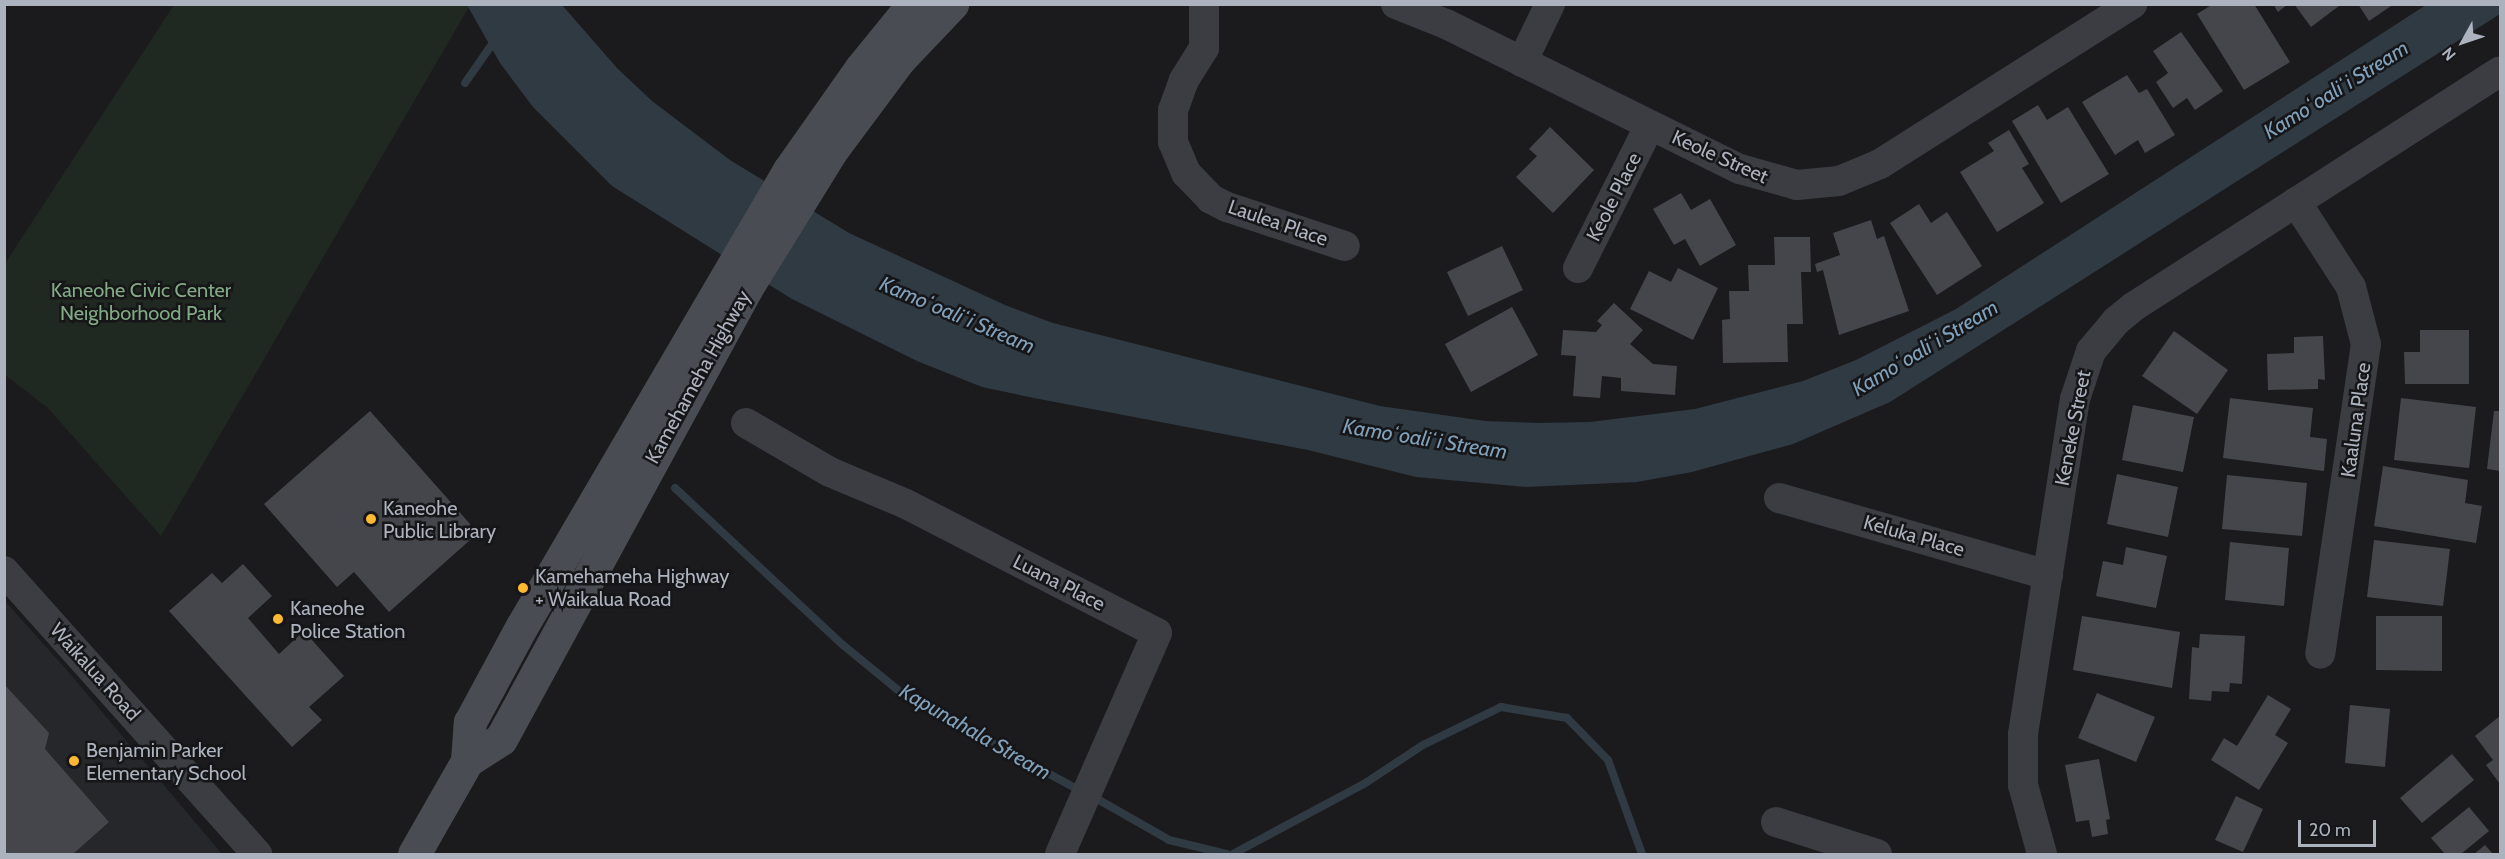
<!DOCTYPE html>
<html>
<head>
<meta charset="utf-8">
<style>
	body { margin:0 }
	#map { position:relative; width:2505px; height:859px; overflow:hidden; background:#1b1b1e; font-family:Cabin,sans-serif }
	div>[style] { position:absolute }
	.built>* { inset:0; background:#26272b }
	.green>* { inset:0; background:#202921 }
	.water>* { inset:0; background:#2f3a43 }
	.stream>* { height:8px; margin:-4px; padding:0 4px; transform-origin:4px; border-radius:4px; background:#2f3a43 }
	.building>* { inset:0; background:#45464b }
	.street>* { height:30px; margin:-15px; padding:0 15px; transform-origin:15px; border-radius:15px; background:#3b3d43 }
	.secondary>* { height:33px; margin:-16.5px; padding:0 16.5px; transform-origin:16.5px; border-radius:16.5px; background:#494c53 }
	.dots>* { width:16px; height:16px; translate:-50% -50%; box-sizing:border-box; border:3px solid #161619; border-radius:50% }
	span { translate:-50% -50%; white-space:nowrap; text-align:center; line-height:1.15; -webkit-text-stroke:5px #161619; paint-order:stroke }
	.street-label { font-size:20px; color:#acb2be }
	.park-label { font-size:20px; color:#82aa84 }
	.poi-label { font-size:20px; color:#acb2be }
	.left { translate:0 -50%; text-align:left }
	.water-label { font-size:21px; color:#81a1bb; font-style:italic }
	.frame { position:absolute; inset:0; border:6px solid #acb2be; pointer-events:none }
	.north { position:absolute; left:2433px; top:12px; width:60px; height:60px; -webkit-text-stroke:4px #161619; paint-order:stroke; rotate:230deg; font-size:16px; font-weight:700; line-height:24px; text-align:center; color:#acb2be }
	.north::after { content:''; display:block; margin:auto; width:21px; height:27px; background:#acb2be; clip-path:polygon(50% 0,100% 100%,50% 72%,0 100%) }
	.scale { position:absolute; left:2298px; top:820px; width:78px; height:27px; box-sizing:border-box; border:3px solid #acb2be; border-top:0; padding-left:8px; font-size:18px; line-height:21px; white-space:nowrap; color:#acb2be; -webkit-text-stroke:4px #161619; paint-order:stroke }
</style>
</head>
<body>
<div id="map">
	<div class="built">
		<div style="clip-path:polygon(4px 600px,65px 668px,222px 854px,5px 854px)"></div>
	</div>
	<div class="green">
		<div style="clip-path:polygon(174px 5px,470px 5px,161px 536px,48px 408px,5px 375px,4px 265px)"></div>
	</div>
	<div class="water">
		<div style="clip-path:polygon(467px 5px,562px 5px,617px 68px,652px 101px,730px 160px,849px 233px,1005px 305px,1053px 323px,1380px 406px,1485px 421px,1538px 423px,1590px 422px,1695px 409px,1803px 381px,1856px 360px,1956px 309px,2426px 5px,2500px 5px,2500px 14px,1890px 402px,1793px 444px,1692px 472px,1637px 482px,1526px 487px,1416px 477px,1308px 450px,1034px 398px,982px 387px,917px 361px,792px 299px,612px 186px,533px 107px,500px 63px)"></div>
	</div>
	<div class="stream">
		<div style="left:465px;top:83px;width:52px;rotate:-55.1deg"></div>
		<div style="left:675px;top:488px;width:230px;rotate:43.1deg"></div>
		<div style="left:843px;top:645px;width:79px;rotate:39.3deg"></div>
		<div style="left:904px;top:695px;width:201px;rotate:28.5deg"></div>
		<div style="left:1092px;top:796px;width:89px;rotate:29.7deg"></div>
		<div style="left:1169px;top:840px;width:60px;rotate:13.6deg"></div>
		<div style="left:1233px;top:854px;width:152px;rotate:-28.2deg"></div>
		<div style="left:1367px;top:782px;width:67px;rotate:-33.5deg"></div>
		<div style="left:1423px;top:745px;width:87px;rotate:-26deg"></div>
		<div style="left:1501px;top:707px;width:67px;rotate:9.5deg"></div>
		<div style="left:1567px;top:718px;width:59px;rotate:45.7deg"></div>
		<div style="left:1608px;top:760px;width:100px;rotate:70.1deg"></div>
	</div>
	<div class="building">
		<div style="clip-path:polygon(2213px 4px,2254px 4px,2290px 62px,2244px 90px,2197px 14px)"></div>
		<div style="clip-path:polygon(2273px 4px,2288px 4px,2278px 12px)"></div>
		<div style="clip-path:polygon(2294px 4px,2338px 4px,2339px 6px,2311px 27px)"></div>
		<div style="clip-path:polygon(2358px 4px,2394px 4px,2369px 21px)"></div>
		<div style="clip-path:polygon(2181px 32px,2223px 91px,2195px 110px,2187px 98px,2173px 108px,2156px 82px,2168px 73px,2153px 51px)"></div>
		<div style="clip-path:polygon(2127px 75px,2139px 93px,2147px 89px,2175px 135px,2145px 153px,2138px 140px,2115px 155px,2082px 102px)"></div>
		<div style="clip-path:polygon(2038px 105px,2047px 120px,2068px 107px,2109px 174px,2061px 203px,2012px 121px)"></div>
		<div style="clip-path:polygon(1550px 127px,1594px 170px,1553px 213px,1516px 177px,1537px 156px,1529px 149px)"></div>
		<div style="clip-path:polygon(2009px 130px,2029px 164px,2022px 168px,2044px 203px,1997px 232px,1960px 172px,1994px 151px,1988px 143px)"></div>
		<div style="clip-path:polygon(1681px 193px,1691px 210px,1710px 199px,1736px 245px,1700px 266px,1685px 239px,1674px 245px,1653px 209px)"></div>
		<div style="clip-path:polygon(1919px 204px,1931px 223px,1947px 212px,1982px 266px,1937px 295px,1890px 223px)"></div>
		<div style="clip-path:polygon(1871px 220px,1877px 239px,1884px 236px,1909px 311px,1839px 335px,1823px 270px,1817px 272px,1815px 264px,1840px 255px,1833px 233px)"></div>
		<div style="clip-path:polygon(1774px 237px,1810px 237px,1811px 272px,1801px 272px,1803px 324px,1787px 324px,1788px 362px,1723px 363px,1722px 320px,1730px 319px,1729px 291px,1749px 291px,1748px 265px,1775px 265px)"></div>
		<div style="clip-path:polygon(1502px 246px,1523px 290px,1468px 316px,1447px 272px)"></div>
		<div style="clip-path:polygon(1678px 268px,1718px 288px,1693px 340px,1630px 309px,1649px 271px,1671px 282px)"></div>
		<div style="clip-path:polygon(1614px 303px,1643px 330px,1630px 344px,1653px 364px,1677px 366px,1675px 395px,1621px 391px,1621px 378px,1602px 376px,1600px 398px,1573px 396px,1576px 356px,1561px 355px,1563px 330px,1596px 332px,1602px 325px,1597px 321px)"></div>
		<div style="clip-path:polygon(1512px 307px,1538px 355px,1471px 392px,1445px 344px)"></div>
		<div style="clip-path:polygon(2420px 330px,2469px 330px,2469px 384px,2405px 384px,2404px 352px,2420px 352px)"></div>
		<div style="clip-path:polygon(2174px 331px,2228px 370px,2197px 414px,2142px 376px)"></div>
		<div style="clip-path:polygon(2323px 336px,2325px 380px,2318px 379px,2318px 389px,2268px 390px,2267px 354px,2294px 353px,2294px 337px)"></div>
		<div style="clip-path:polygon(2230px 398px,2313px 408px,2310px 437px,2327px 439px,2324px 471px,2223px 458px)"></div>
		<div style="clip-path:polygon(2401px 398px,2476px 407px,2469px 468px,2394px 460px)"></div>
		<div style="clip-path:polygon(2133px 405px,2194px 417px,2183px 472px,2122px 460px)"></div>
		<div style="clip-path:polygon(370px 411px,478px 533px,389px 612px,354px 572px,337px 587px,264px 504px)"></div>
		<div style="clip-path:polygon(2494px 411px,2500px 411px,2500px 471px,2487px 469px)"></div>
		<div style="clip-path:polygon(2383px 466px,2468px 480px,2465px 503px,2482px 506px,2476px 543px,2374px 526px)"></div>
		<div style="clip-path:polygon(2117px 474px,2178px 487px,2168px 537px,2107px 524px)"></div>
		<div style="clip-path:polygon(2227px 475px,2307px 483px,2302px 536px,2222px 529px)"></div>
		<div style="clip-path:polygon(2374px 540px,2450px 549px,2443px 606px,2367px 597px)"></div>
		<div style="clip-path:polygon(2230px 542px,2289px 548px,2284px 606px,2225px 600px)"></div>
		<div style="clip-path:polygon(2126px 547px,2167px 556px,2156px 608px,2096px 596px,2103px 561px,2123px 565px)"></div>
		<div style="clip-path:polygon(243px 564px,272px 596px,248px 618px,279px 654px,304px 631px,344px 676px,309px 707px,322px 720px,292px 747px,169px 611px,212px 573px,222px 583px)"></div>
		<div style="clip-path:polygon(2082px 616px,2180px 632px,2172px 688px,2073px 670px)"></div>
		<div style="clip-path:polygon(2376px 616px,2442px 616px,2442px 671px,2376px 670px)"></div>
		<div style="clip-path:polygon(2200px 634px,2245px 636px,2242px 684px,2230px 683px,2229px 692px,2212px 691px,2211px 701px,2189px 699px,2192px 647px,2199px 648px)"></div>
		<div style="clip-path:polygon(4px 684px,49px 733px,45px 749px,109px 822px,73px 854px,4px 854px)"></div>
		<div style="clip-path:polygon(2097px 693px,2155px 717px,2136px 762px,2078px 738px)"></div>
		<div style="clip-path:polygon(2268px 695px,2291px 709px,2275px 735px,2288px 743px,2259px 790px,2211px 760px,2224px 738px,2237px 746px)"></div>
		<div style="clip-path:polygon(2350px 705px,2390px 709px,2385px 767px,2345px 763px)"></div>
		<div style="clip-path:polygon(2500px 716px,2500px 784px,2486px 765px,2493px 760px,2475px 736px)"></div>
		<div style="clip-path:polygon(2452px 754px,2474px 780px,2422px 823px,2400px 798px)"></div>
		<div style="clip-path:polygon(2099px 759px,2110px 819px,2106px 820px,2108px 834px,2092px 837px,2089px 820px,2076px 822px,2065px 765px)"></div>
		<div style="clip-path:polygon(2236px 796px,2263px 809px,2243px 852px,2215px 840px)"></div>
		<div style="clip-path:polygon(2469px 807px,2489px 831px,2461px 854px,2445px 854px,2431px 838px)"></div>
		<div style="clip-path:polygon(2485px 845px,2493px 854px,2474px 854px)"></div>
	</div>
	<div class="street">
		<div style="left:1204px;top:4px;width:44px;rotate:90deg"></div>
		<div style="left:1204px;top:48px;width:38px;rotate:122deg"></div>
		<div style="left:1184px;top:80px;width:32px;rotate:110deg"></div>
		<div style="left:1173px;top:110px;width:32px;rotate:90deg"></div>
		<div style="left:1173px;top:142px;width:34px;rotate:67deg"></div>
		<div style="left:1186px;top:173px;width:36px;rotate:46deg"></div>
		<div style="left:1211px;top:199px;width:18px;rotate:27deg"></div>
		<div style="left:1227px;top:207px;width:124px;rotate:18.3deg"></div>
		<div style="left:1396px;top:4px;width:54px;rotate:21.8deg"></div>
		<div style="left:1446px;top:24px;width:328px;rotate:26.3deg"></div>
		<div style="left:1740px;top:169px;width:59px;rotate:15.7deg"></div>
		<div style="left:1797px;top:185px;width:42px;rotate:-5.4deg"></div>
		<div style="left:1839px;top:181px;width:44px;rotate:-22.5deg"></div>
		<div style="left:1880px;top:164px;width:299px;rotate:-32.4deg"></div>
		<div style="left:1522px;top:62px;width:64px;rotate:-64.2deg"></div>
		<div style="left:2296px;top:202px;width:101px;rotate:57.1deg"></div>
		<div style="left:2351px;top:287px;width:59px;rotate:75.3deg"></div>
		<div style="left:2366px;top:344px;width:313px;rotate:98.4deg"></div>
		<div style="left:1578px;top:268px;width:160px;rotate:-63.3deg"></div>
		<div style="left:746px;top:423px;width:97px;rotate:30.3deg"></div>
		<div style="left:830px;top:472px;width:82px;rotate:22.8deg"></div>
		<div style="left:906px;top:504px;width:282px;rotate:27.2deg"></div>
		<div style="left:1157px;top:633px;width:241px;rotate:113.7deg"></div>
		<div style="left:1779px;top:498px;width:280px;rotate:16deg"></div>
		<div style="left:4px;top:571px;width:380px;rotate:48.2deg"></div>
		<div style="left:1776px;top:822px;width:106px;rotate:17.6deg"></div>
		<div style="left:2042px;top:854px;width:72px;rotate:-105.4deg"></div>
		<div style="left:2023px;top:785px;width:51px;rotate:-90deg"></div>
		<div style="left:2023px;top:734px;width:339px;rotate:-81.2deg"></div>
		<div style="left:2075px;top:399px;width:51px;rotate:-71.6deg"></div>
		<div style="left:2091px;top:351px;width:39px;rotate:-50deg"></div>
		<div style="left:2116px;top:321px;width:22px;rotate:-39deg"></div>
		<div style="left:2133px;top:307px;width:436px;rotate:-32.7deg"></div>
	</div>
	<div class="secondary">
		<div style="left:467px;top:761px;width:40px;rotate:-32.9deg"></div>
		<div style="left:501px;top:739px;width:512px;rotate:-61.43deg"></div>
		<div style="left:746px;top:289px;width:163px;rotate:-58.3deg"></div>
		<div style="left:832px;top:150px;width:111px;rotate:-53.4deg"></div>
		<div style="left:898px;top:61px;width:79px;rotate:-46.5deg"></div>
		<div style="left:414px;top:854px;width:107px;rotate:-60.3deg"></div>
		<div style="left:467px;top:761px;width:39px;rotate:-86deg"></div>
		<div style="left:470px;top:722px;width:109px;rotate:-61.6deg"></div>
		<div style="left:522px;top:626px;width:528px;rotate:-59.65deg"></div>
		<div style="left:789px;top:170px;width:125px;rotate:-54.8deg"></div>
		<div style="left:861px;top:68px;width:82px;rotate:-50.9deg"></div>
	</div>
	<div class="dots">
		<div style="left:371px;top:519px;background:#ffb831"></div>
		<div style="left:523px;top:588px;background:#ffb831"></div>
		<div style="left:278px;top:619px;background:#ffb831"></div>
		<div style="left:74px;top:761px;background:#ffb831"></div>
	</div>
	<div class="street-label">
		<span style="left:1720px;top:157px;rotate:24deg">Keole Street</span>
		<span style="left:1614px;top:197px;rotate:-63deg">Keole Place</span>
		<span style="left:1278px;top:223px;rotate:19deg">Laulea Place</span>
		<span style="left:698px;top:377px;rotate:-61deg">Kamehameha Highway</span>
		<span style="left:2356px;top:420px;rotate:-82deg">Kaaluna Place</span>
		<span style="left:2073px;top:428px;rotate:-79deg">Keneke Street</span>
		<span style="left:1914px;top:536px;rotate:16deg">Keluka Place</span>
		<span style="left:1059px;top:583px;rotate:27deg">Luana Place</span>
		<span style="left:95px;top:672px;rotate:48deg">Waikalua Road</span>
	</div>
	<div class="park-label">
		<span style="left:141px;top:302px">Kaneohe Civic Center<br>Neighborhood Park</span>
	</div>
	<div class="poi-label">
		<span class="left" style="left:383px;top:520px">Kaneohe<br>Public Library</span>
		<span class="left" style="left:535px;top:588px">Kamehameha Highway<br>+ Waikalua Road</span>
		<span class="left" style="left:290px;top:620px">Kaneohe<br>Police Station</span>
		<span class="left" style="left:86px;top:762px">Benjamin Parker<br>Elementary School</span>
	</div>
	<div class="water-label">
		<span style="left:2336px;top:90px;rotate:-32deg">Kamoʻoaliʻi Stream</span>
		<span style="left:957px;top:315px;rotate:23deg">Kamoʻoaliʻi Stream</span>
		<span style="left:1925px;top:348px;rotate:-31deg">Kamoʻoaliʻi Stream</span>
		<span style="left:1425px;top:439px;rotate:9deg">Kamoʻoaliʻi Stream</span>
		<span style="left:975px;top:732px;rotate:30deg">Kapunahala Stream</span>
	</div>
	<div class="frame"></div>
	<div class="north">N</div>
	<div class="scale">20 m</div>
</div>
</body>
</html>
